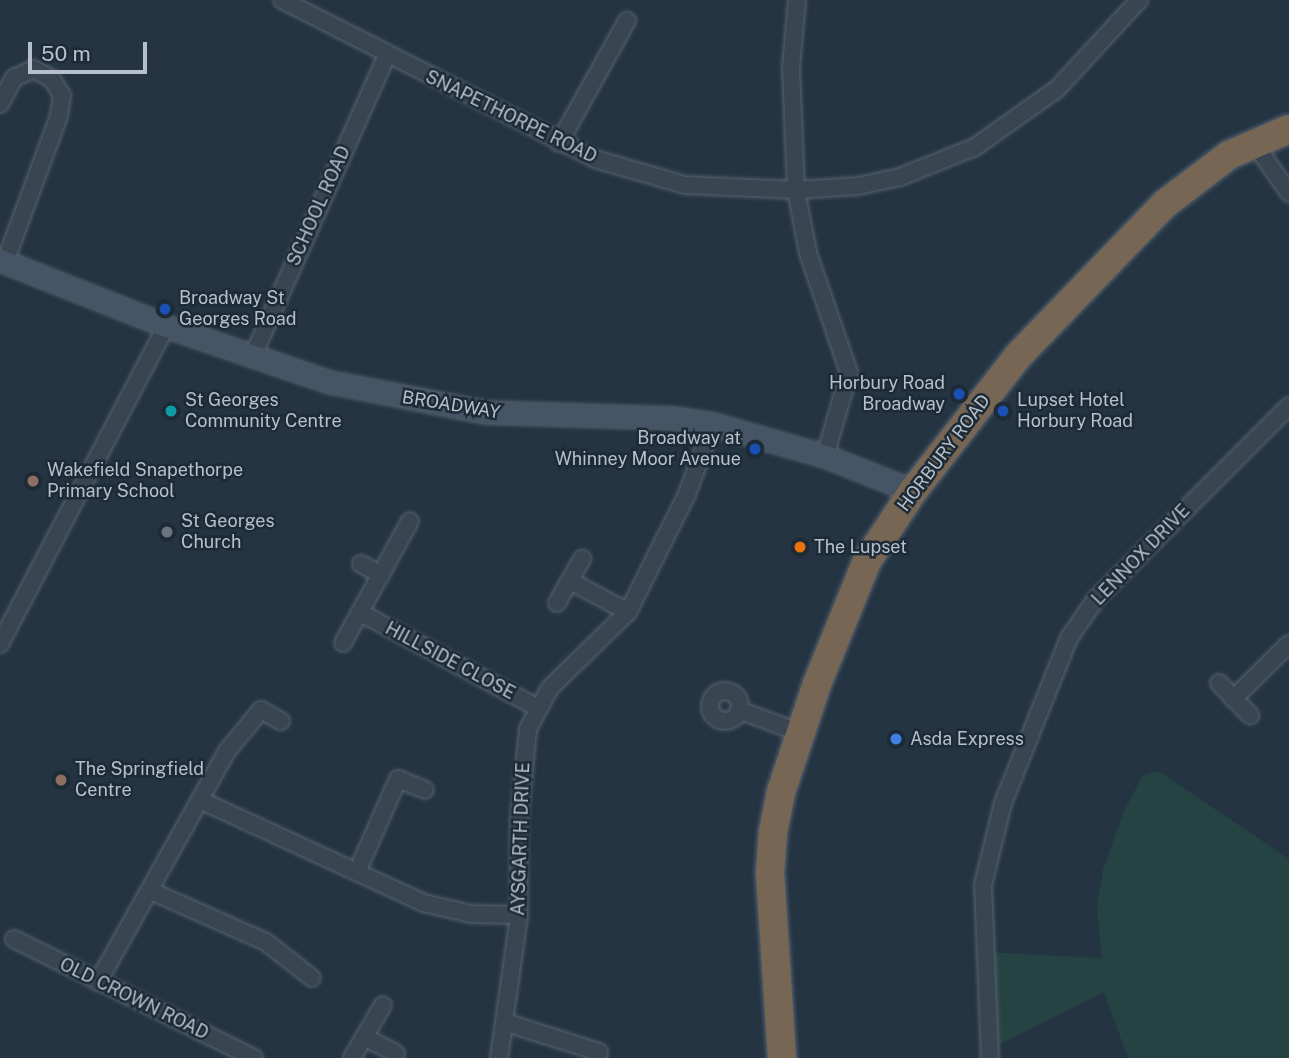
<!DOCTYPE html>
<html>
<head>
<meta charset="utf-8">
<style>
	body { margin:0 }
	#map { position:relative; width:1289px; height:1058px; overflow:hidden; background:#243442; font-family:"Public Sans",sans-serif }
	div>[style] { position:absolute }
	.green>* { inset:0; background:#264343 }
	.roads { filter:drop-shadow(0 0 2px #56636f) drop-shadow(0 0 2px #56636f) }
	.street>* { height:16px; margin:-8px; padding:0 8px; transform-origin:8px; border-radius:8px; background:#394652 }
	.street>.ring { margin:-8px; padding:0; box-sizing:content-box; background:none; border:16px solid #394652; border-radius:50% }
	.secondary>* { height:21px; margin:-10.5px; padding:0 10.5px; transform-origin:10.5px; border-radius:10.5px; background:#465565 }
	.highway>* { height:28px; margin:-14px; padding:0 14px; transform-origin:14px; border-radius:14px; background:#786655 }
	.dots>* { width:19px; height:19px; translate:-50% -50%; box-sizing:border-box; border:4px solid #1d2b37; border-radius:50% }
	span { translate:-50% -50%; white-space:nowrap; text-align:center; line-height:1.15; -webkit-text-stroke:5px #1d2b37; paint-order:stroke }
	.street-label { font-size:18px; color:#b5c0cc }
	.poi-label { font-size:18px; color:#b5c0cc }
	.left { translate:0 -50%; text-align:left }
	.right { translate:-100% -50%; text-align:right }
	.scale { position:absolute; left:28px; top:42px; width:119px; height:32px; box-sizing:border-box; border:4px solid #b5c0cc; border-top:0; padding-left:9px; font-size:21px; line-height:24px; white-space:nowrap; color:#b5c0cc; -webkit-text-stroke:5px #1d2b37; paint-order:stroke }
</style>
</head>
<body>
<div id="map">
	<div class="green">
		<div style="clip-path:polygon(1158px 771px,1289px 859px,1289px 1058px,1128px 1058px,1104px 992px,990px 1049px,983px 952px,1102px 958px,1097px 907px,1103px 870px,1123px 813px,1143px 775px)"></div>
	</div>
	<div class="roads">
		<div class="street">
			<div style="left:282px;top:0;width:351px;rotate:26.9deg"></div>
			<div style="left:595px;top:159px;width:94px;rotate:16.1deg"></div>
			<div style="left:685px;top:185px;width:111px;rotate:2.6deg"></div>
			<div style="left:796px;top:190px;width:62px;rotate:-3.7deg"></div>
			<div style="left:858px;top:186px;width:43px;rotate:-12.1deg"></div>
			<div style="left:900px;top:177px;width:81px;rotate:-21.8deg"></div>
			<div style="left:975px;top:147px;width:100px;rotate:-35.3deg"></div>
			<div style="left:1057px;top:89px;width:121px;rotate:-47.3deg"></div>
			<div style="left:797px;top:0;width:67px;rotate:95.1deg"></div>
			<div style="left:791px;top:67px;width:123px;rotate:87.7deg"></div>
			<div style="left:796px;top:190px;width:64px;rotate:79.2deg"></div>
			<div style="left:808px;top:253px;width:127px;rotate:71.1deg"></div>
			<div style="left:849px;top:373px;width:86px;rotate:106.1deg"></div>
			<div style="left:0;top:104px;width:30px;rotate:-62deg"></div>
			<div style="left:14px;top:78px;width:21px;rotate:-25deg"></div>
			<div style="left:33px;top:69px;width:20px;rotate:27deg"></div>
			<div style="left:51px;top:78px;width:20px;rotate:57deg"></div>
			<div style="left:62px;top:95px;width:21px;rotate:98deg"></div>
			<div style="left:59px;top:116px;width:156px;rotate:110.3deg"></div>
			<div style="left:559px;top:143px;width:140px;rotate:-60.9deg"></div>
			<div style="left:1254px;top:143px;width:61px;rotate:55deg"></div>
			<div style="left:252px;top:358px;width:332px;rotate:-66deg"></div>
			<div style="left:361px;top:564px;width:23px;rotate:29deg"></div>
			<div style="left:570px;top:581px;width:66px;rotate:28.1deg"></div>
			<div style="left:557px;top:603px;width:51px;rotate:-60.4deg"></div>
			<div style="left:361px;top:613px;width:201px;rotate:28.2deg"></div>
			<div style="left:343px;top:643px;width:139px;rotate:-61.2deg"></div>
			<div style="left:0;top:644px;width:359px;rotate:-62.4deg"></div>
			<div style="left:1219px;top:683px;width:45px;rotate:45.9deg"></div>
			<div class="ring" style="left:710px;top:691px;width:14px;height:14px"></div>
			<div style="left:1233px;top:699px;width:78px;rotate:-44.5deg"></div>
			<div style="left:739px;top:710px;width:66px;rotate:20.4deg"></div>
			<div style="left:200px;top:800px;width:247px;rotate:24.7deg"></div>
			<div style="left:424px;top:903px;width:48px;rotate:13.2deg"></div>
			<div style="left:471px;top:914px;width:48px;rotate:1.2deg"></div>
			<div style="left:357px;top:872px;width:102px;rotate:-66.2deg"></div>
			<div style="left:398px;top:779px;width:29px;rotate:22deg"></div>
			<div style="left:149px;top:890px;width:128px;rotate:24deg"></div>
			<div style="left:266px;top:942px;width:58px;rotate:38deg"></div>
			<div style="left:14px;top:939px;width:268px;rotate:26.4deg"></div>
			<div style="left:98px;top:982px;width:265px;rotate:-60.8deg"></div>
			<div style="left:227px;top:751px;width:53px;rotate:-50.3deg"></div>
			<div style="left:261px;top:710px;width:23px;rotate:29deg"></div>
			<div style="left:507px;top:1023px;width:96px;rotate:17.5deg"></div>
			<div style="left:599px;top:1052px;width:6px;rotate:99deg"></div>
			<div style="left:364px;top:1037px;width:36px;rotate:27deg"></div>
			<div style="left:352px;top:1058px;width:61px;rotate:-59.7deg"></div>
			<div style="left:499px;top:1058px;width:144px;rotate:-82deg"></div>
			<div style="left:519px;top:915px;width:94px;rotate:-90deg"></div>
			<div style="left:519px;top:821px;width:92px;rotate:-84.4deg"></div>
			<div style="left:528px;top:729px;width:47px;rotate:-61.8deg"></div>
			<div style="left:550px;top:688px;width:109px;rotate:-44.3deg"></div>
			<div style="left:628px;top:612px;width:132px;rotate:-63.4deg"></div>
			<div style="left:687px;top:494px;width:75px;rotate:-69.6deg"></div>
			<div style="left:990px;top:1058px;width:173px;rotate:-92.3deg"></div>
			<div style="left:983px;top:885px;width:84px;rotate:-76.3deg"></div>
			<div style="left:1003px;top:803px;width:178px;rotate:-68.2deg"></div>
			<div style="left:1069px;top:638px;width:47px;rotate:-55.3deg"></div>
			<div style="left:1096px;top:599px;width:273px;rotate:-45deg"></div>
		</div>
		<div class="secondary">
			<div style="left:0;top:260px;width:190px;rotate:21.6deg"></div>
			<div style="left:177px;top:330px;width:162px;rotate:18.8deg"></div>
			<div style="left:330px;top:382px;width:158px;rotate:11deg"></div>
			<div style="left:485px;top:412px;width:188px;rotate:1.8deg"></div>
			<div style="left:673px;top:418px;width:40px;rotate:8.5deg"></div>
			<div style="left:713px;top:424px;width:116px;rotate:15.9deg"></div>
			<div style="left:825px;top:456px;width:95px;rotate:21.7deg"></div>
		</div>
		<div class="highway">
			<div style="left:782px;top:1058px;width:185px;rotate:-93.7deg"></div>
			<div style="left:770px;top:873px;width:41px;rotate:-85.8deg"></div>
			<div style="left:773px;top:832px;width:41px;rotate:-78.7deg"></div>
			<div style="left:781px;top:792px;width:114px;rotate:-71.6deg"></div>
			<div style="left:817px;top:684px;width:133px;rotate:-67.9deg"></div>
			<div style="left:867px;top:561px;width:84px;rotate:-56.7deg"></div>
			<div style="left:913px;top:491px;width:172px;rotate:-52.1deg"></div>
			<div style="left:1019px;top:355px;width:211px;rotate:-46deg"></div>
			<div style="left:1166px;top:203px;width:79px;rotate:-37.3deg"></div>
			<div style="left:1229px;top:155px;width:65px;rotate:-23.4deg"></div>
		</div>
	</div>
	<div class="dots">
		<div style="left:165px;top:309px;background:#1a4fb4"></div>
		<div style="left:959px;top:394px;background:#1a4fb4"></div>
		<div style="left:171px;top:411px;background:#0f9aa8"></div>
		<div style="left:1003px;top:411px;background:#1a4fb4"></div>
		<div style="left:755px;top:449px;background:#1a4fb4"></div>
		<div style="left:33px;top:481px;background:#8d6e63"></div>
		<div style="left:167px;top:532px;background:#6b7280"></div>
		<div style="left:800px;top:547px;background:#e8710a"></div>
		<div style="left:896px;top:739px;background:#3f7fe0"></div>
		<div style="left:61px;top:780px;background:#8d6e63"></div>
	</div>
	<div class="street-label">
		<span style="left:511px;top:117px;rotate:26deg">SNAPETHORPE ROAD</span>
		<span style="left:319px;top:206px;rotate:-66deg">SCHOOL ROAD</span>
		<span style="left:451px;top:405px;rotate:9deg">BROADWAY</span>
		<span style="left:944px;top:453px;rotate:-53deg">HORBURY ROAD</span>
		<span style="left:1141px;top:555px;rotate:-46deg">LENNOX DRIVE</span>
		<span style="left:450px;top:661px;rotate:28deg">HILLSIDE CLOSE</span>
		<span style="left:521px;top:839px;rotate:-88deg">AYSGARTH DRIVE</span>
		<span style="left:134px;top:999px;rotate:26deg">OLD CROWN ROAD</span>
	</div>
	<div class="poi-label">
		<span class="left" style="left:179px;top:309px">Broadway St<br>Georges Road</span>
		<span class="right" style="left:945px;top:394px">Horbury Road<br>Broadway</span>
		<span class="left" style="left:185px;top:411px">St Georges<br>Community Centre</span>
		<span class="left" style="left:1017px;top:411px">Lupset Hotel<br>Horbury Road</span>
		<span class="right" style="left:741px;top:449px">Broadway at<br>Whinney Moor Avenue</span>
		<span class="left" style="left:47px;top:481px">Wakefield Snapethorpe<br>Primary School</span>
		<span class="left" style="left:181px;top:532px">St Georges<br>Church</span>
		<span class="left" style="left:814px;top:547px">The Lupset</span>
		<span class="left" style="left:910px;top:739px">Asda Express</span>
		<span class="left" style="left:75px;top:780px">The Springfield<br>Centre</span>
	</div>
	<div class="scale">50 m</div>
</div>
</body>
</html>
